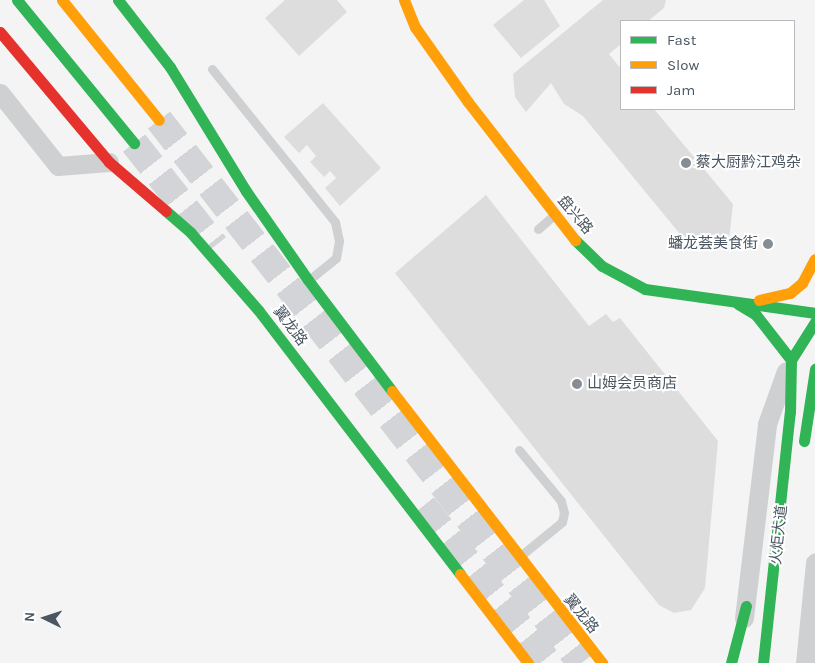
<!DOCTYPE html>
<html>
<head>
<meta charset="utf-8">
<style>
	body { margin:0 }
	#map { position:relative; width:815px; height:663px; overflow:hidden; background:#f4f4f4; font-family:Karla,"Noto Sans SC",sans-serif }
	div>[style] { position:absolute }
	.building>* { inset:0; background:#ddddde }
	.highway-tunnel>* { height:28px; margin-top:-14px; transform-origin:0; background:repeating-linear-gradient(90deg,#d2d4d7 0 28px,transparent 0 42px) }
	.lane>* { height:9px; margin:-4.5px; padding:0 4.5px; transform-origin:4.5px; border-radius:4.5px; background:#ced0d2 }
	.street>* { height:19px; margin:-9.5px; padding:0 9.5px; transform-origin:9.5px; border-radius:9.5px; background:#ced0d2 }
	.fast>* { height:11px; margin:-5.5px; padding:0 5.5px; transform-origin:5.5px; border-radius:5.5px; background:#30b455 }
	.slow>* { height:11px; margin:-5.5px; padding:0 5.5px; transform-origin:5.5px; border-radius:5.5px; background:#ff9f0a }
	.jam>* { height:11px; margin:-5.5px; padding:0 5.5px; transform-origin:5.5px; border-radius:5.5px; background:#e5322d }
	.dots>* { width:14px; height:14px; translate:-50% -50%; box-sizing:border-box; border:2px solid #fff; border-radius:50% }
	span { translate:-50% -50%; white-space:nowrap; text-align:center; line-height:1.15; -webkit-text-stroke:4px #fff; paint-order:stroke }
	.poi-label { font-size:15px; color:#4a5661 }
	.left { translate:0 -50%; text-align:left }
	.right { translate:-100% -50%; text-align:right }
	.street-label { font-size:15px; color:#4a5661 }
	.legend { position:absolute; left:620px; top:20px; width:175px; height:90px; box-sizing:border-box; background:#fff; border:1px solid #b7bbc0; margin:0; padding:6px 9px; list-style:none; font-size:15px; color:#4a5661 }
	.legend li { display:flex; align-items:center; gap:10px; height:25px }
	.legend b { width:25px; border:1px solid #b7bbc0 }
	.north { position:absolute; left:20px; top:593px; width:50px; height:50px; -webkit-text-stroke:4px #fff; paint-order:stroke; rotate:274deg; font-size:14px; font-weight:700; line-height:20px; text-align:center; color:#4a5661 }
	.north::after { content:''; display:block; margin:auto; width:18px; height:22px; background:#4a5661; clip-path:polygon(50% 0,100% 100%,50% 72%,0 100%) }
</style>
</head>
<body>
<div id="map">
	<div class="building">
		<div style="clip-path:polygon(285px 0,337px 0,347px 12px,299px 56px,265px 18px)"></div>
		<div style="clip-path:polygon(524px 0,544px 0,560px 26px,521px 58px,493px 25px)"></div>
		<div style="clip-path:polygon(603px 0,666px 0,664px 8px,648px 21px,621px 21px,621px 44px,609px 54px,621px 69px,621px 109px,654px 109px,733px 204px,728px 249px,689px 245px,583px 116px,564px 104px,551px 83px,526px 112px,515px 97px,513px 74px)"></div>
		<div style="clip-path:polygon(323px 103px,381px 168px,340px 206px,325px 188px,336px 178px,330px 171px,324px 177px,310px 162px,316px 156px,307px 145px,299px 153px,284px 137px)"></div>
		<div style="clip-path:polygon(486px 195px,589px 326px,606px 314px,613px 322px,620px 318px,718px 441px,705px 588px,691px 610px,674px 613px,659px 605px,395px 273px)"></div>
	</div>
	<div class="highway-tunnel">
		<div style="left:159px;top:120px;width:688px;rotate:52.15deg"></div>
		<div style="left:134px;top:143px;width:131px;rotate:51.8deg"></div>
		<div style="left:423px;top:506px;width:201px;rotate:51.3deg"></div>
	</div>
	<div class="lane">
		<div style="left:212px;top:69px;width:196px;rotate:51.2deg"></div>
		<div style="left:335px;top:222px;width:19px;rotate:78deg"></div>
		<div style="left:339px;top:241px;width:17px;rotate:100deg"></div>
		<div style="left:336px;top:258px;width:33px;rotate:141deg"></div>
		<div style="left:538px;top:229px;width:20px;rotate:-41deg"></div>
		<div style="left:519px;top:450px;width:66px;rotate:50.5deg"></div>
		<div style="left:561px;top:501px;width:12px;rotate:76deg"></div>
		<div style="left:564px;top:513px;width:9px;rotate:103deg"></div>
		<div style="left:562px;top:522px;width:55px;rotate:140.9deg"></div>
	</div>
	<div class="street">
		<div style="left:0;top:93px;width:93px;rotate:51.5deg"></div>
		<div style="left:58px;top:166px;width:51px;rotate:-4.5deg"></div>
		<div style="left:744px;top:618px;width:195px;rotate:-83.2deg"></div>
		<div style="left:767px;top:424px;width:56px;rotate:-70.3deg"></div>
		<div style="left:805px;top:663px;width:101px;rotate:-84.3deg"></div>
	</div>
	<div class="fast">
		<div style="left:17px;top:0;width:185px;rotate:50.7deg"></div>
		<div style="left:118px;top:0;width:85px;rotate:52.2deg"></div>
		<div style="left:170px;top:67px;width:145px;rotate:58.5deg"></div>
		<div style="left:246px;top:191px;width:108px;rotate:55.1deg"></div>
		<div style="left:308px;top:280px;width:139px;rotate:52.9deg"></div>
		<div style="left:166px;top:211px;width:33px;rotate:41deg"></div>
		<div style="left:191px;top:233px;width:103px;rotate:48.9deg"></div>
		<div style="left:259px;top:311px;width:331px;rotate:52.6deg"></div>
		<div style="left:575px;top:240px;width:37px;rotate:44deg"></div>
		<div style="left:602px;top:266px;width:49px;rotate:28.1deg"></div>
		<div style="left:645px;top:289px;width:172px;rotate:8deg"></div>
		<div style="left:738px;top:304px;width:21px;rotate:31deg"></div>
		<div style="left:756px;top:315px;width:57px;rotate:52.1deg"></div>
		<div style="left:804px;top:441px;width:73px;rotate:-81.3deg"></div>
		<div style="left:731px;top:663px;width:59px;rotate:-75.3deg"></div>
		<div style="left:763px;top:663px;width:252px;rotate:-83.9deg"></div>
		<div style="left:790px;top:412px;width:52px;rotate:-88.9deg"></div>
		<div style="left:791px;top:360px;width:45px;rotate:-57.7deg"></div>
	</div>
	<div class="slow">
		<div style="left:62px;top:0;width:154px;rotate:51.1deg"></div>
		<div style="left:404px;top:0;width:29px;rotate:68deg"></div>
		<div style="left:415px;top:27px;width:92px;rotate:54.8deg"></div>
		<div style="left:468px;top:102px;width:175px;rotate:52.2deg"></div>
		<div style="left:759px;top:300px;width:32px;rotate:-13deg"></div>
		<div style="left:790px;top:293px;width:16px;rotate:-40deg"></div>
		<div style="left:802px;top:283px;width:27px;rotate:-62deg"></div>
		<div style="left:392px;top:391px;width:344px;rotate:52.3deg"></div>
		<div style="left:460px;top:574px;width:112px;rotate:52.6deg"></div>
	</div>
	<div class="jam">
		<div style="left:0;top:32px;width:170px;rotate:50deg"></div>
		<div style="left:109px;top:162px;width:75px;rotate:40.7deg"></div>
	</div>
	<div class="dots">
		<div style="left:686px;top:163px;background:#868d94"></div>
		<div style="left:768px;top:244px;background:#868d94"></div>
		<div style="left:577px;top:384px;background:#868d94"></div>
	</div>
	<div class="poi-label">
		<span class="left" style="left:696px;top:163px">蔡大厨黔江鸡杂</span>
		<span class="right" style="left:758px;top:244px">蟠龙荟美食街</span>
		<span class="left" style="left:587px;top:384px">山姆会员商店</span>
	</div>
	<div class="street-label">
		<span style="left:575px;top:215px;rotate:50deg">盘兴路</span>
		<span style="left:290px;top:326px;rotate:53deg">翼龙路</span>
		<span style="left:779px;top:535px;rotate:-84deg">火炬大道</span>
		<span style="left:581px;top:614px;rotate:51deg">翼龙路</span>
	</div>
	<ul class="legend">
	<li><b style="height:6px;background:#30b455"></b>Fast</li>
	<li><b style="height:6px;background:#ff9f0a"></b>Slow</li>
	<li><b style="height:6px;background:#e5322d"></b>Jam</li>
	</ul>
	<div class="north">N</div>
</div>
</body>
</html>
